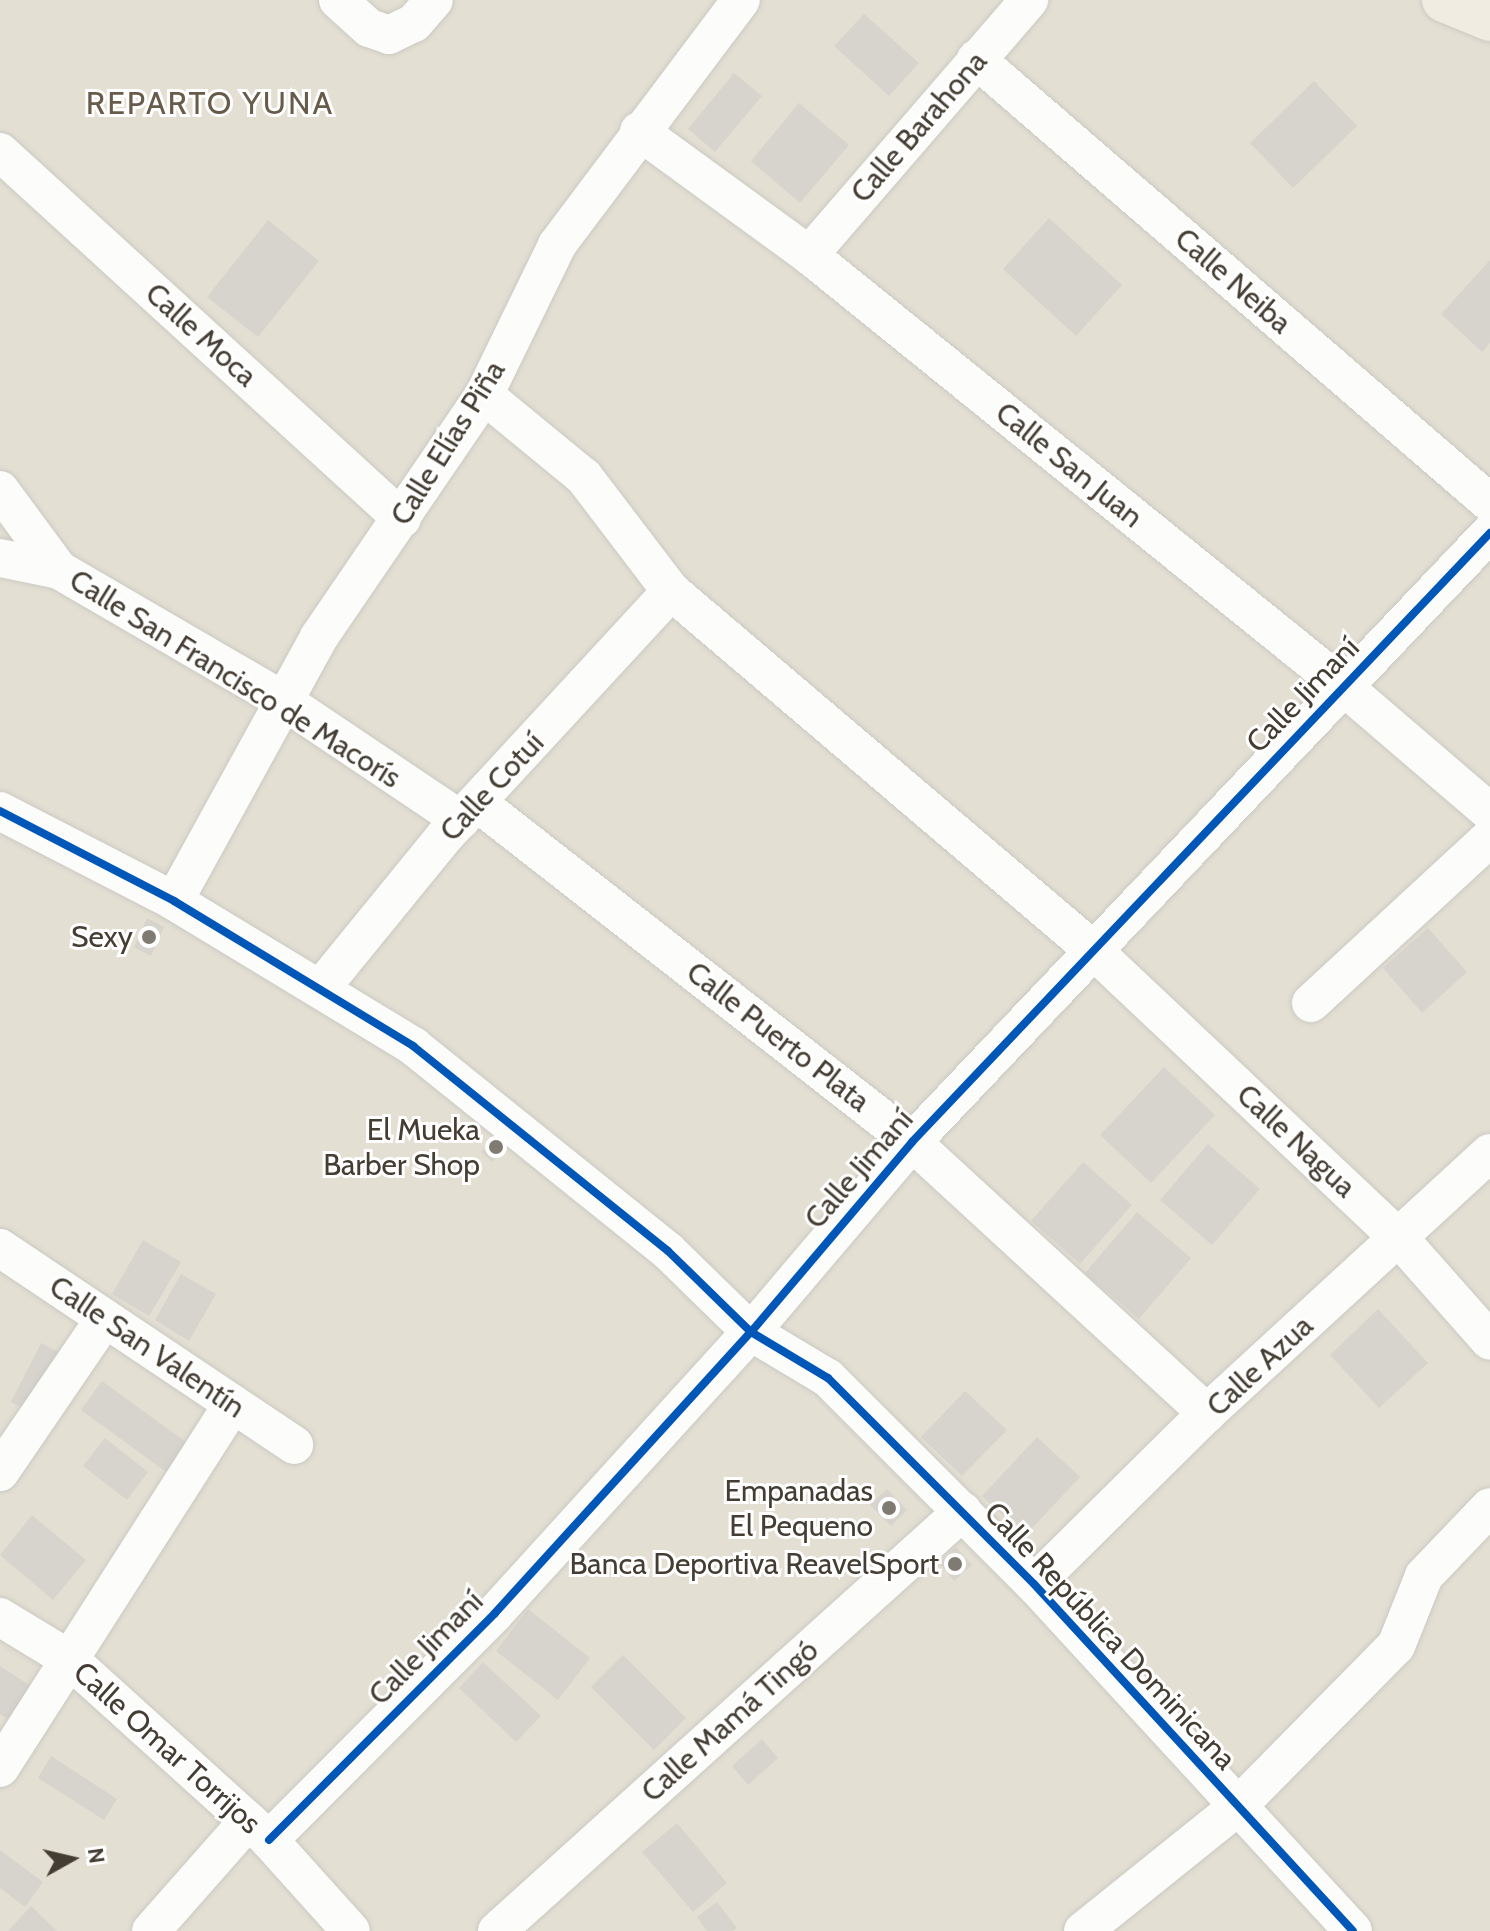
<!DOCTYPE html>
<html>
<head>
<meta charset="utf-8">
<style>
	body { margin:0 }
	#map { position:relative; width:1490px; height:1931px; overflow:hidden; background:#eeede6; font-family:Cabin,sans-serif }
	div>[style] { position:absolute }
	.residential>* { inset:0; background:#e3dfd3 }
	.building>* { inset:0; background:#d6d4cd }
	.roads { filter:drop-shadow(0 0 2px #cbc9c3) drop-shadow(0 0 2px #cbc9c3) }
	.minor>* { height:38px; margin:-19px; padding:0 19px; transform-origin:19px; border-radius:19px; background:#fcfcfb }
	.major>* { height:44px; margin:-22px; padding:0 22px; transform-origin:22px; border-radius:22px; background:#f1ece2 }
	.cycleway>* { height:8px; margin:-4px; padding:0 4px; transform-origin:4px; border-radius:4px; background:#0057b8 }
	.dots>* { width:22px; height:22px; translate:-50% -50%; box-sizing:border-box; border:4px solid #fff; border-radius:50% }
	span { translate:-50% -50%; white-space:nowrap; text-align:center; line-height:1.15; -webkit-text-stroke:6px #fff; paint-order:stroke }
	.street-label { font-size:30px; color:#443d33 }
	.poi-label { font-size:30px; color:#443d33 }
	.right { translate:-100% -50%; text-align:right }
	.neighbourhood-label { font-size:32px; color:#685b4a; letter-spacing:2px }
	.north { position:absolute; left:32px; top:1819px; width:80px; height:80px; -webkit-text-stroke:6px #fff; paint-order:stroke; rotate:82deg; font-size:22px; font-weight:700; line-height:32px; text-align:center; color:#443d33 }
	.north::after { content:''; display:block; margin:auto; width:28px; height:36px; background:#443d33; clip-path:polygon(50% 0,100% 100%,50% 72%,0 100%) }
</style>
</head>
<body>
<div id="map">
	<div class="residential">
		<div style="clip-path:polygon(0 0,1490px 0,1490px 1931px,0 1931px)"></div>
	</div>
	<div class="building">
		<div style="clip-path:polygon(864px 14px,919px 63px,889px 96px,834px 46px)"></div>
		<div style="clip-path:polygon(734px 73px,762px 96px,715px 152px,688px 129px)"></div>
		<div style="clip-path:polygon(1314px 81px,1357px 126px,1293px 188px,1250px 143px)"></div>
		<div style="clip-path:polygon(799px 103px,849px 145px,800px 203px,751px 161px)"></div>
		<div style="clip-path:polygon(1049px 218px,1122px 285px,1076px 336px,1003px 269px)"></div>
		<div style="clip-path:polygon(268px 220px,319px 261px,258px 337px,207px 297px)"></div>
		<div style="clip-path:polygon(1490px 260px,1490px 343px,1482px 352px,1441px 314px)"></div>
		<div style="clip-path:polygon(147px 918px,164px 927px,151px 956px,134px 947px)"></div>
		<div style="clip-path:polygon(1428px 928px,1467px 972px,1422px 1013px,1383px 968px)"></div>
		<div style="clip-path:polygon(1164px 1067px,1215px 1115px,1151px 1183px,1100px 1135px)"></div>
		<div style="clip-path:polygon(500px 1133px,510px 1143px,492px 1162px,481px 1152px)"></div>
		<div style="clip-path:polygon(1208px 1144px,1260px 1189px,1212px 1245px,1160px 1200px)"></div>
		<div style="clip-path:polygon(1083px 1162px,1132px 1205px,1080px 1264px,1031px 1221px)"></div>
		<div style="clip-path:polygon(1137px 1212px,1191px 1258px,1139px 1319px,1085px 1273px)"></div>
		<div style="clip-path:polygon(143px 1240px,181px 1262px,149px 1316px,112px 1294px)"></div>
		<div style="clip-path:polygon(181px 1274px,216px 1294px,189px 1341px,155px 1320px)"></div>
		<div style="clip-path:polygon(1378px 1309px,1428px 1363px,1379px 1408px,1330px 1355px)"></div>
		<div style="clip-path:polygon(41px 1343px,68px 1357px,38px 1416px,11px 1402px)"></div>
		<div style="clip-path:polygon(102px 1381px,194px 1448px,173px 1477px,81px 1410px)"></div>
		<div style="clip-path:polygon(965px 1391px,1007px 1430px,962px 1476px,921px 1437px)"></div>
		<div style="clip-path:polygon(1037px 1437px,1080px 1477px,1025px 1536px,982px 1496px)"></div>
		<div style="clip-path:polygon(105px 1438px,148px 1472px,127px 1500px,83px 1466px)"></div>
		<div style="clip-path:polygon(887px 1489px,907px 1510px,891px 1526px,870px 1505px)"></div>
		<div style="clip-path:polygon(32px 1515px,86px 1560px,53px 1600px,0 1555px)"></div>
		<div style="clip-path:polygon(956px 1547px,972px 1565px,954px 1581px,939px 1563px)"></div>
		<div style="clip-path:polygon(528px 1609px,590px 1658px,558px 1700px,496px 1651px)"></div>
		<div style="clip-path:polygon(623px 1655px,686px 1718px,654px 1750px,591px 1687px)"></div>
		<div style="clip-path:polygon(483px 1662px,541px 1716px,516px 1742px,459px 1688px)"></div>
		<div style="clip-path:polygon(0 1666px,43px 1694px,21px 1728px,0 1714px)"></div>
		<div style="clip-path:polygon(762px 1739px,778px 1758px,748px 1785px,732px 1766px)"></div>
		<div style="clip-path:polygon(51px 1756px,117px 1799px,104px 1820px,38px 1778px)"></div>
		<div style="clip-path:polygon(677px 1823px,727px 1883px,693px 1912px,642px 1852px)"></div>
		<div style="clip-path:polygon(0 1850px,43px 1882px,25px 1907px,0 1888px)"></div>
		<div style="clip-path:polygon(717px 1902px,737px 1928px,733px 1931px,707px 1931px,697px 1917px)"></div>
		<div style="clip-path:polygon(31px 1906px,57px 1931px,8px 1931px)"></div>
	</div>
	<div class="roads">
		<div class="minor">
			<div style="left:338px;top:0;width:42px;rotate:42.1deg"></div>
			<div style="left:369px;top:28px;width:21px;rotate:19deg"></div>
			<div style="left:389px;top:35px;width:28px;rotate:-26deg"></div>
			<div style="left:414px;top:23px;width:30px;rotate:-49deg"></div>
			<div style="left:976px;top:59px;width:679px;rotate:40.82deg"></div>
			<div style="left:639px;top:131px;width:210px;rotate:36.1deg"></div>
			<div style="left:809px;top:255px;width:688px;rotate:38.92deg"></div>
			<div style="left:1344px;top:687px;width:192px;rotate:40.6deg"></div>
			<div style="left:0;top:152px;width:544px;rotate:42.39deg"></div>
			<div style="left:809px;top:255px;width:337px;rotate:-49.2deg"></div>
			<div style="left:484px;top:395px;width:129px;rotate:39.4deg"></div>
			<div style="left:584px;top:477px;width:143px;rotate:52.7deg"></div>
			<div style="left:671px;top:591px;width:554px;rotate:40.39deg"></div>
			<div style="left:1093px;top:950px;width:420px;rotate:43.3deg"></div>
			<div style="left:1399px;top:1238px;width:137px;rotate:48.5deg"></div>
			<div style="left:0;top:490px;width:99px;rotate:53.6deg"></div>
			<div style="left:0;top:558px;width:60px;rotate:11.5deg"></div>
			<div style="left:59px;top:570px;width:260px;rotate:30.2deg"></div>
			<div style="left:284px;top:701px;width:213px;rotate:33.9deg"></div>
			<div style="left:479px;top:804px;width:549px;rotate:37.98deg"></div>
			<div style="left:912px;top:1142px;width:401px;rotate:42.6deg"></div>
			<div style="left:0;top:811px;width:196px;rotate:27.3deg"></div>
			<div style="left:174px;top:901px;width:280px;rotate:31.2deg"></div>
			<div style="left:413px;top:1046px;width:327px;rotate:38.8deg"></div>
			<div style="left:668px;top:1251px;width:116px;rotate:44.3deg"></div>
			<div style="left:751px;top:1332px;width:90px;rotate:30.9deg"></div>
			<div style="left:828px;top:1378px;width:291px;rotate:45deg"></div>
			<div style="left:1034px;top:1584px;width:471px;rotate:47.4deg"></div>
			<div style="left:174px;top:901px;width:301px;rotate:-61.2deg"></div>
			<div style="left:319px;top:637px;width:293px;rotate:-55.7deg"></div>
			<div style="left:484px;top:395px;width:167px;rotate:-64deg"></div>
			<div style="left:557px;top:245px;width:306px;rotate:-53.1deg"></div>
			<div style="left:321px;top:988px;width:198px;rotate:-50.8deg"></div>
			<div style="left:446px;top:835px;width:332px;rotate:-47.3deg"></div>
			<div style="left:1311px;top:1003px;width:243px;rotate:-42.7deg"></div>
			<div style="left:0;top:1248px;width:354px;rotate:33.8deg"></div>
			<div style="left:0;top:1472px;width:186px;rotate:-55.7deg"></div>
			<div style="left:1034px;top:1584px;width:243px;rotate:-44.7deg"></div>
			<div style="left:1207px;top:1413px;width:384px;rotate:-42.6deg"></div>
			<div style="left:0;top:1617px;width:81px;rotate:31.3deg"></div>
			<div style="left:69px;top:1659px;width:270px;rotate:42.1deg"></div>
			<div style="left:269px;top:1840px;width:122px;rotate:48deg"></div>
			<div style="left:0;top:1768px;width:432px;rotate:-57.4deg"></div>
			<div style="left:269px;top:1840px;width:320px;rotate:-45.1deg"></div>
			<div style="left:495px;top:1613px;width:380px;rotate:-47.7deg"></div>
			<div style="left:751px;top:1332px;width:249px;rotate:-49.7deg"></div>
			<div style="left:912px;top:1142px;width:840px;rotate:-46.5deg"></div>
			<div style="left:151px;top:1931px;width:147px;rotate:-48.6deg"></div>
			<div style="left:497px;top:1931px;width:627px;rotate:-42.03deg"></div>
			<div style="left:1083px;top:1931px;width:196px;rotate:-38.8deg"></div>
			<div style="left:1236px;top:1808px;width:228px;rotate:-45.4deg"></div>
			<div style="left:1396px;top:1646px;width:75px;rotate:-68.2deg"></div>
			<div style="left:1424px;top:1576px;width:95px;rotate:-46.3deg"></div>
		</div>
		<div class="major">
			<div style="left:1444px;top:0;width:50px;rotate:22.4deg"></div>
		</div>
	</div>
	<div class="cycleway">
		<div style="left:0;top:811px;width:196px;rotate:27.3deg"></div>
		<div style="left:174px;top:901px;width:280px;rotate:31.2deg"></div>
		<div style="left:413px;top:1046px;width:327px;rotate:38.8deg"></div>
		<div style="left:668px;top:1251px;width:116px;rotate:44.3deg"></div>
		<div style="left:751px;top:1332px;width:90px;rotate:30.9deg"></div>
		<div style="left:828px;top:1378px;width:291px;rotate:45deg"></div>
		<div style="left:1034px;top:1584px;width:471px;rotate:47.4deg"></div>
		<div style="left:269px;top:1840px;width:320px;rotate:-45.1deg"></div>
		<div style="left:495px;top:1613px;width:380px;rotate:-47.7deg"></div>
		<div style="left:751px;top:1332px;width:249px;rotate:-49.7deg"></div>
		<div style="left:912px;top:1142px;width:840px;rotate:-46.5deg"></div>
	</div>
	<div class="dots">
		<div style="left:149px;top:937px;background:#807b72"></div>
		<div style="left:496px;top:1147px;background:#807b72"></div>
		<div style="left:889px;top:1508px;background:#807b72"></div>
		<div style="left:955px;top:1564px;background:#807b72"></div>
	</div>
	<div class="street-label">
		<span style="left:919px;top:127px;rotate:-49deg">Calle Barahona</span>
		<span style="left:1233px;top:281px;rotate:41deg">Calle Neiba</span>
		<span style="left:201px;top:335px;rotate:42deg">Calle Moca</span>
		<span style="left:448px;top:443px;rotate:-58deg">Calle Elías Piña</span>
		<span style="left:1069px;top:465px;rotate:39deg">Calle San Juan</span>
		<span style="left:235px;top:679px;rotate:32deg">Calle San Francisco de Macorís</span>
		<span style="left:1303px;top:695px;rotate:-46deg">Calle Jimaní</span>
		<span style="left:492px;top:787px;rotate:-47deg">Calle Cotuí</span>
		<span style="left:778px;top:1037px;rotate:38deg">Calle Puerto Plata</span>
		<span style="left:1296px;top:1141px;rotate:43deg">Calle Nagua</span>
		<span style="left:859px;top:1169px;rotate:-49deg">Calle Jimaní</span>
		<span style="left:147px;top:1347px;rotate:34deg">Calle San Valentín</span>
		<span style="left:1260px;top:1366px;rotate:-43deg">Calle Azua</span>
		<span style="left:1110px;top:1636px;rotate:47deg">Calle República Dominicana</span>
		<span style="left:426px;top:1648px;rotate:-45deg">Calle Jimaní</span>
		<span style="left:730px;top:1721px;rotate:-42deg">Calle Mamá Tingó</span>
		<span style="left:167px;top:1748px;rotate:42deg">Calle Omar Torrijos</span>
	</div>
	<div class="poi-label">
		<span class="right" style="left:133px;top:937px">Sexy</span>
		<span class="right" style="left:480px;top:1147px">El Mueka<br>Barber Shop</span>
		<span class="right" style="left:873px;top:1508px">Empanadas<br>El Pequeno</span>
		<span class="right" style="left:939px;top:1564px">Banca Deportiva ReavelSport</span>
	</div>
	<div class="neighbourhood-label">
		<span style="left:210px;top:103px">REPARTO YUNA</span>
	</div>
	<div class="north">N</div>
</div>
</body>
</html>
